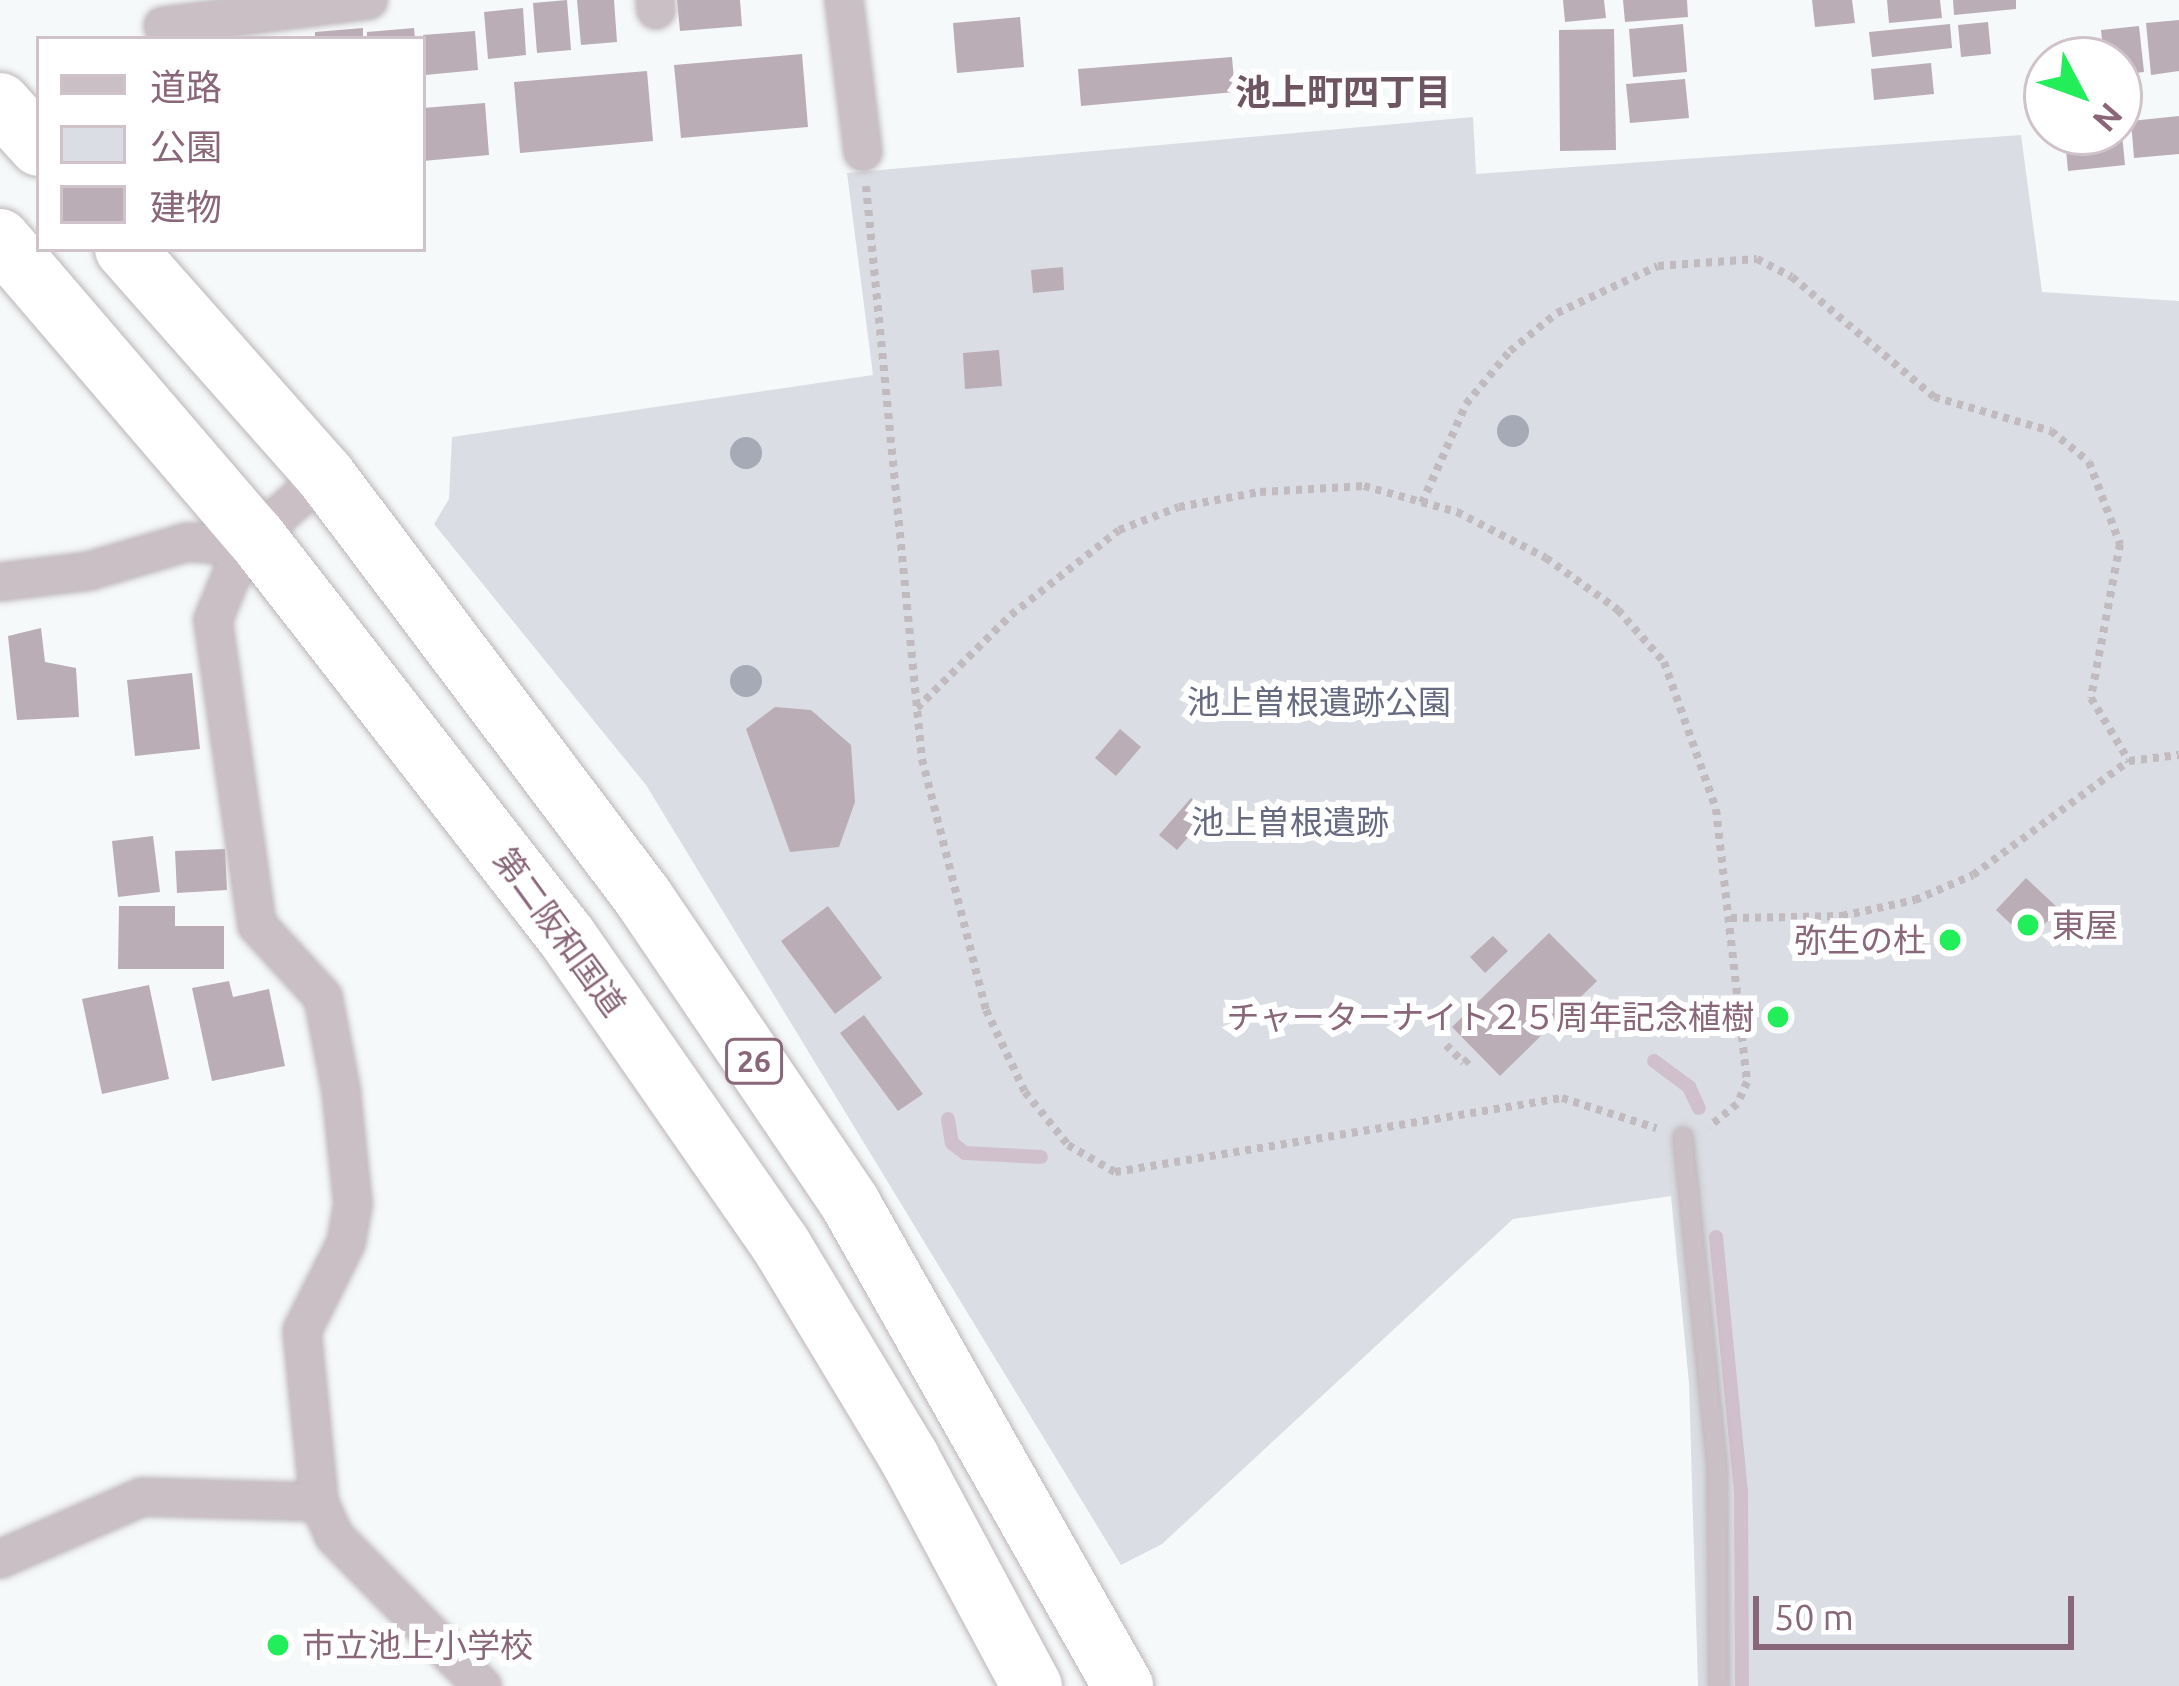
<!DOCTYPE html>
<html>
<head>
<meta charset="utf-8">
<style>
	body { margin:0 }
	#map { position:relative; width:2179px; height:1686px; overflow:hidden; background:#f6f9f9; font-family:Ubuntu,"Noto Sans JP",sans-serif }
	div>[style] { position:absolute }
	.green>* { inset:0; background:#dadde3 }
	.stream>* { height:14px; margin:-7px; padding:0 7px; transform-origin:7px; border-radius:7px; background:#d0c0cc }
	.building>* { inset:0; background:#bbadb5 }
	.path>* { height:8px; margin-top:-4px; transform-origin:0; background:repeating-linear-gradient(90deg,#c1babe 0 6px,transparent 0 12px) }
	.roads { filter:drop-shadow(0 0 3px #bdb5b9) drop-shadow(0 0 3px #bdb5b9) }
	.service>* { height:18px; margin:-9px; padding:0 9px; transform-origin:9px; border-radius:9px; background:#c9bfc4 }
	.minor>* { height:36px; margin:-18px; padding:0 18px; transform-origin:18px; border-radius:18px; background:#c9bfc4 }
	.trunk>* { height:60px; margin:-30px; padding:0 30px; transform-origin:30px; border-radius:30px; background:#fff }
	.trees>* { width:32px; height:32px; margin:-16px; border-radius:50%; background:#a6aab6 }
	.dots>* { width:33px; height:33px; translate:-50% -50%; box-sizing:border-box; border:6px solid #fff; border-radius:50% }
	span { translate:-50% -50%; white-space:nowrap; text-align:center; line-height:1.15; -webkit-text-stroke:12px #fff; paint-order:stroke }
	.shield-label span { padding:3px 9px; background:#fff; border:3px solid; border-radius:9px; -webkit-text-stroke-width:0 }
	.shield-label { font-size:30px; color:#896678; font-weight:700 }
	.park-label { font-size:33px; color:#656a80 }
	.poi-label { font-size:33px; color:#896678 }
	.left { translate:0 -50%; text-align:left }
	.right { translate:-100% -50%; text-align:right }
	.street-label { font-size:33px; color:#896678 }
	.neighbourhood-label { font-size:36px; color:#6e5562; font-weight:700 }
	.legend { position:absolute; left:36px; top:36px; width:390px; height:216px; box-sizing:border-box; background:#fff; border:3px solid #d0c2c9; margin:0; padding:15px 21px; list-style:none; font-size:36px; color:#896678 }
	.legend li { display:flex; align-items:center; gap:24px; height:60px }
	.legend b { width:60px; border:3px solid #d0c2c9 }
	.north { position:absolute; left:2023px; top:36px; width:120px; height:120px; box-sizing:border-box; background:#fff; border:3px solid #d0c2c9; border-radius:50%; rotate:131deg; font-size:33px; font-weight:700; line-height:48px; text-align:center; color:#896678 }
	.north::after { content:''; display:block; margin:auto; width:42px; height:54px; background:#21ee58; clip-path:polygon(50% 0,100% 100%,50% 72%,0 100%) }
	.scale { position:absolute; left:1753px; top:1596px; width:321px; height:54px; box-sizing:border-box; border:6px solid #896678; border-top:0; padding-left:15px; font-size:36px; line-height:42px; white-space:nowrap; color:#896678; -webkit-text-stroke:9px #fff; paint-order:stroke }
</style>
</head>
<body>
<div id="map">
	<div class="green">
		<div style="clip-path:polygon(1473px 117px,1476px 174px,2021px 135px,2042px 292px,2179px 301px,2179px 1686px,1698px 1686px,1689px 1383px,1671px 1196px,1513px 1219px,1162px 1544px,1121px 1565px,646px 785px,434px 524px,449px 499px,452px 437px,873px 375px,847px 173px)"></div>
	</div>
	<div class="stream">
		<div style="left:1654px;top:1061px;width:44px;rotate:36.6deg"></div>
		<div style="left:1689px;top:1087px;width:23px;rotate:65deg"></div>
		<div style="left:948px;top:1119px;width:24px;rotate:81deg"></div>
		<div style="left:952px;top:1143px;width:16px;rotate:38deg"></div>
		<div style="left:965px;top:1153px;width:76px;rotate:3deg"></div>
		<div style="left:1716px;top:1237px;width:256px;rotate:84.4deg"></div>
		<div style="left:1741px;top:1492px;width:194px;rotate:89.7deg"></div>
	</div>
	<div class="building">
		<div style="clip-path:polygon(567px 0,571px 50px,537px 53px,533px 3px)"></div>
		<div style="clip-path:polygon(577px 0,614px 0,617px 42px,581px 45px)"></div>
		<div style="clip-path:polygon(677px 0,740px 0,742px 26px,680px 31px)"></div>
		<div style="clip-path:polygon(1563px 0,1604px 0,1606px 18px,1565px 22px)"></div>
		<div style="clip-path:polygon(1623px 0,1687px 0,1688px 17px,1625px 22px)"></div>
		<div style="clip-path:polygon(1812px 0,1852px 0,1855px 23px,1815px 27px)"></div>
		<div style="clip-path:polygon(1887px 0,1940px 0,1942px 18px,1889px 23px)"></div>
		<div style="clip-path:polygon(1953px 0,2016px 0,2016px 9px,1954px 15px)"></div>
		<div style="clip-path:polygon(523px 8px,526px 55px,488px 59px,484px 12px)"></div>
		<div style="clip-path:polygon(1020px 17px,1024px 67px,957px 73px,953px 23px)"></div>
		<div style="clip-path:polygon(2179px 20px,2179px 71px,2151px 75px,2146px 23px)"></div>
		<div style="clip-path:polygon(1988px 22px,1991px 54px,1961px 57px,1958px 25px)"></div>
		<div style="clip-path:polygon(1683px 24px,1687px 72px,1633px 77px,1629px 29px)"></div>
		<div style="clip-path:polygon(1950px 24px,1952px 48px,1872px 57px,1869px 32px)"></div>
		<div style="clip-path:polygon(2139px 26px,2144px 72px,2119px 75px,2119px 60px,2104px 60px,2101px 30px)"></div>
		<div style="clip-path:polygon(363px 28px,363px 39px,315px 39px,315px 32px)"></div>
		<div style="clip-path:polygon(414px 28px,415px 39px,367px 39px,367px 32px)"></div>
		<div style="clip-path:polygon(1614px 29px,1616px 150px,1560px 151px,1559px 30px)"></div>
		<div style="clip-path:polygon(475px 31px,478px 70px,425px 75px,423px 35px)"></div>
		<div style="clip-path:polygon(802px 54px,808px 127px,681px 138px,674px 65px)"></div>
		<div style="clip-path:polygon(1232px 57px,1235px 92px,1081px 106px,1078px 69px)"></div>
		<div style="clip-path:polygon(1931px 63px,1934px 94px,1874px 100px,1871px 69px)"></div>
		<div style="clip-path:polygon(647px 71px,653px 141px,520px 153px,514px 82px)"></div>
		<div style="clip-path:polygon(1685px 79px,1689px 118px,1630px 123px,1626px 84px)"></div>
		<div style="clip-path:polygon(485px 103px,489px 155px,423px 161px,423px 108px)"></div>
		<div style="clip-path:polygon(2179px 116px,2179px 154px,2134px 158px,2131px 121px)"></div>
		<div style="clip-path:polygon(2122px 134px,2125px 165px,2068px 171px,2065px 139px)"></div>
		<div style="clip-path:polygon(1063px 267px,1064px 290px,1033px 293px,1031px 270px)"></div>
		<div style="clip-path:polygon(999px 350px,1002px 386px,965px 389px,963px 353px)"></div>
		<div style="clip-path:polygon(41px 628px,45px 662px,76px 668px,79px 717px,17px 720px,8px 636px)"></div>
		<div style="clip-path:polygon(192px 673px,200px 749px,135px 756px,127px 680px)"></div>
		<div style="clip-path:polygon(775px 707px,811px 710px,851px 745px,855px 802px,839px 847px,790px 852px,746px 729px)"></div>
		<div style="clip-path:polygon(1120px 729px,1141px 747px,1116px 776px,1095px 758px)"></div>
		<div style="clip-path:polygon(1191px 798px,1209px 813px,1177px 850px,1159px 835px)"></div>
		<div style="clip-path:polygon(153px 836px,160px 892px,118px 897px,112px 841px)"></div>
		<div style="clip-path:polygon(225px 849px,227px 890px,177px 893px,175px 851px)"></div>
		<div style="clip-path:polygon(2026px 878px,2059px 909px,2029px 941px,1996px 910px)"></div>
		<div style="clip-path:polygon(119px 906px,175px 906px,175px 926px,224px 926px,224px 969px,118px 969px)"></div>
		<div style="clip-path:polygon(828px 906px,882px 978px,835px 1014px,781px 941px)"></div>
		<div style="clip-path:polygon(1549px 933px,1597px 981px,1500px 1076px,1452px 1027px)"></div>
		<div style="clip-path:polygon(1493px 936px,1508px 951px,1485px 973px,1470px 957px)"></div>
		<div style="clip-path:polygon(229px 981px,233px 997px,269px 989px,285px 1066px,212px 1081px,192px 988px)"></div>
		<div style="clip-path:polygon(149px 985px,169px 1079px,102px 1094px,82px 999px)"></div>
		<div style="clip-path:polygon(864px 1015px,923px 1094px,898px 1111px,840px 1033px)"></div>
	</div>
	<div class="path">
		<div style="left:866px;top:186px;width:576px;rotate:84.42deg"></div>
		<div style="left:922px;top:759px;width:259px;rotate:75.7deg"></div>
		<div style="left:986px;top:1010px;width:91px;rotate:64.6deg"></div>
		<div style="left:1025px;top:1092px;width:68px;rotate:50.9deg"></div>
		<div style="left:1068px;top:1145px;width:54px;rotate:29.9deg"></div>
		<div style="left:1115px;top:1172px;width:453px;rotate:-9.4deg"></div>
		<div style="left:1562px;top:1098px;width:99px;rotate:17.7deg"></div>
		<div style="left:1422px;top:503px;width:108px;rotate:-66deg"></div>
		<div style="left:1466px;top:404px;width:69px;rotate:-50.3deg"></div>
		<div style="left:1510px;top:351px;width:60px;rotate:-39deg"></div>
		<div style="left:1557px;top:313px;width:111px;rotate:-25deg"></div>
		<div style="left:1658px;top:266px;width:99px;rotate:-4deg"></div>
		<div style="left:1757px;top:259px;width:39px;rotate:27deg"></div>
		<div style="left:1792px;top:277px;width:186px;rotate:40.2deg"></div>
		<div style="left:1934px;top:397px;width:122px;rotate:16.2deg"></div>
		<div style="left:2051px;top:431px;width:49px;rotate:39.2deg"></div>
		<div style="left:2089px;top:462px;width:88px;rotate:69.3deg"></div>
		<div style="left:2120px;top:544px;width:157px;rotate:100.7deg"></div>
		<div style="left:2091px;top:698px;width:74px;rotate:58.9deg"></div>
		<div style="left:917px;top:708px;width:132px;rotate:-44.7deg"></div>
		<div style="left:1011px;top:615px;width:137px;rotate:-38.2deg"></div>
		<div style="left:1119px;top:530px;width:64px;rotate:-21deg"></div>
		<div style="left:1179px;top:507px;width:82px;rotate:-10.5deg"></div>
		<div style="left:1260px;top:492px;width:104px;rotate:-3.3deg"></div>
		<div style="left:1364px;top:486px;width:97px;rotate:15.6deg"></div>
		<div style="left:1457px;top:512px;width:100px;rotate:27.3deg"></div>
		<div style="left:1546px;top:558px;width:89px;rotate:35.8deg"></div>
		<div style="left:1618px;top:610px;width:69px;rotate:48.5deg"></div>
		<div style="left:1664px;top:662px;width:156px;rotate:70.5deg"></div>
		<div style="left:1716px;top:809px;width:275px;rotate:83.5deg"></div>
		<div style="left:1747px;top:1082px;width:24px;rotate:114deg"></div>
		<div style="left:1737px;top:1104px;width:36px;rotate:141deg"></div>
		<div style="left:1731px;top:918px;width:111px;rotate:-1deg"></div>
		<div style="left:1842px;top:916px;width:75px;rotate:-12.4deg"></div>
		<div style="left:1915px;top:900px;width:63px;rotate:-23.3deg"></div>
		<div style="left:1973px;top:875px;width:193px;rotate:-36.2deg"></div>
		<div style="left:2129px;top:761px;width:50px;rotate:-6.8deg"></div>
		<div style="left:1446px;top:1045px;width:25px;rotate:45deg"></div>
		<div style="left:1464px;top:1063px;width:9px;rotate:-41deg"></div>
	</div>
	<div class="roads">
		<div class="service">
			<div style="left:1683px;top:1137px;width:333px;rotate:84.1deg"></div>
			<div style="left:1717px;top:1468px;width:218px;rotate:89.5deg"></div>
		</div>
		<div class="minor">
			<div style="left:655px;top:0;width:10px;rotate:84deg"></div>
			<div style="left:844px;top:0;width:153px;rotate:82.9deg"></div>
			<div style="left:163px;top:26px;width:207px;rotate:-7.2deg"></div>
			<div style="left:325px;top:475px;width:109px;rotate:138.7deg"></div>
			<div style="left:243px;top:547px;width:79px;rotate:112.3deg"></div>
			<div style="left:213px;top:620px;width:308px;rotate:81.8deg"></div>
			<div style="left:257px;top:925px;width:98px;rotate:47.5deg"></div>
			<div style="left:323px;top:997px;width:95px;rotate:79deg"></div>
			<div style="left:341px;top:1090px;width:115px;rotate:84deg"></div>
			<div style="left:353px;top:1204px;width:40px;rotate:100deg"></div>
			<div style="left:346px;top:1243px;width:98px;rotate:116.6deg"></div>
			<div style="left:302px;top:1331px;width:172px;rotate:84.3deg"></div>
			<div style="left:319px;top:1502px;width:37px;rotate:66deg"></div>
			<div style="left:334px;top:1536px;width:211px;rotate:45.4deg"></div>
			<div style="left:0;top:582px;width:90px;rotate:-7deg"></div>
			<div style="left:89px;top:571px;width:103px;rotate:-16.3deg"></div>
			<div style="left:188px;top:542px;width:55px;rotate:5.2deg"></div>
			<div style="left:0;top:1559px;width:155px;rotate:-23.6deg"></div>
			<div style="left:142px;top:1497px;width:177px;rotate:1.6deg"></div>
		</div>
		<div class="trunk">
			<div style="left:0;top:103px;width:58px;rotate:47.8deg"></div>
			<div style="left:0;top:239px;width:391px;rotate:49.4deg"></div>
			<div style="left:255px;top:536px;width:508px;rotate:52.12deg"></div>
			<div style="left:567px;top:937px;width:375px;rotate:55.2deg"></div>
			<div style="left:781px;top:1245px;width:248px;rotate:58.9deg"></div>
			<div style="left:909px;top:1457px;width:260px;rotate:61.8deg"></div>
			<div style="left:125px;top:249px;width:302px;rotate:48.5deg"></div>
			<div style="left:325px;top:475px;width:528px;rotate:53deg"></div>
			<div style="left:643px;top:897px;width:369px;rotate:55.9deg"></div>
			<div style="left:850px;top:1203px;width:555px;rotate:60.52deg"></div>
		</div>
	</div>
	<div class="trees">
		<div style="left:1513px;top:431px"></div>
		<div style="left:746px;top:453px"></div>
		<div style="left:746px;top:681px"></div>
	</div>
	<div class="dots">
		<div style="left:2028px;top:925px;background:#21ee58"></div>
		<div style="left:1950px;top:940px;background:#21ee58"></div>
		<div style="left:1778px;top:1017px;background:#21ee58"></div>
		<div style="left:278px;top:1645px;background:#21ee58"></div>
	</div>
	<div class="shield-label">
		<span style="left:754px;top:1061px">26</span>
	</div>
	<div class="park-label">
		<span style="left:1319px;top:702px">池上曽根遺跡公園</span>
		<span style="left:1290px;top:822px">池上曽根遺跡</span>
	</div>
	<div class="poi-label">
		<span class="left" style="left:2052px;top:925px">東屋</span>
		<span class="right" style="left:1926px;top:940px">弥生の杜</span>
		<span class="right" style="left:1754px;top:1017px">チャーターナイト２５周年記念植樹</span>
		<span class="left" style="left:302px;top:1645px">市立池上小学校</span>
	</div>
	<div class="street-label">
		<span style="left:560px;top:932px;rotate:54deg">第二阪和国道</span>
	</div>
	<div class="neighbourhood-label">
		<span style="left:1343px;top:92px">池上町四丁目</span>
	</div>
	<ul class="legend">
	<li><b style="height:15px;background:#c9bfc4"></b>道路</li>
	<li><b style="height:33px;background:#dadde3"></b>公園</li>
	<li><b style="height:33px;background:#bbadb5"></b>建物</li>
	</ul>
	<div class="north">N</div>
	<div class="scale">50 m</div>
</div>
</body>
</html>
